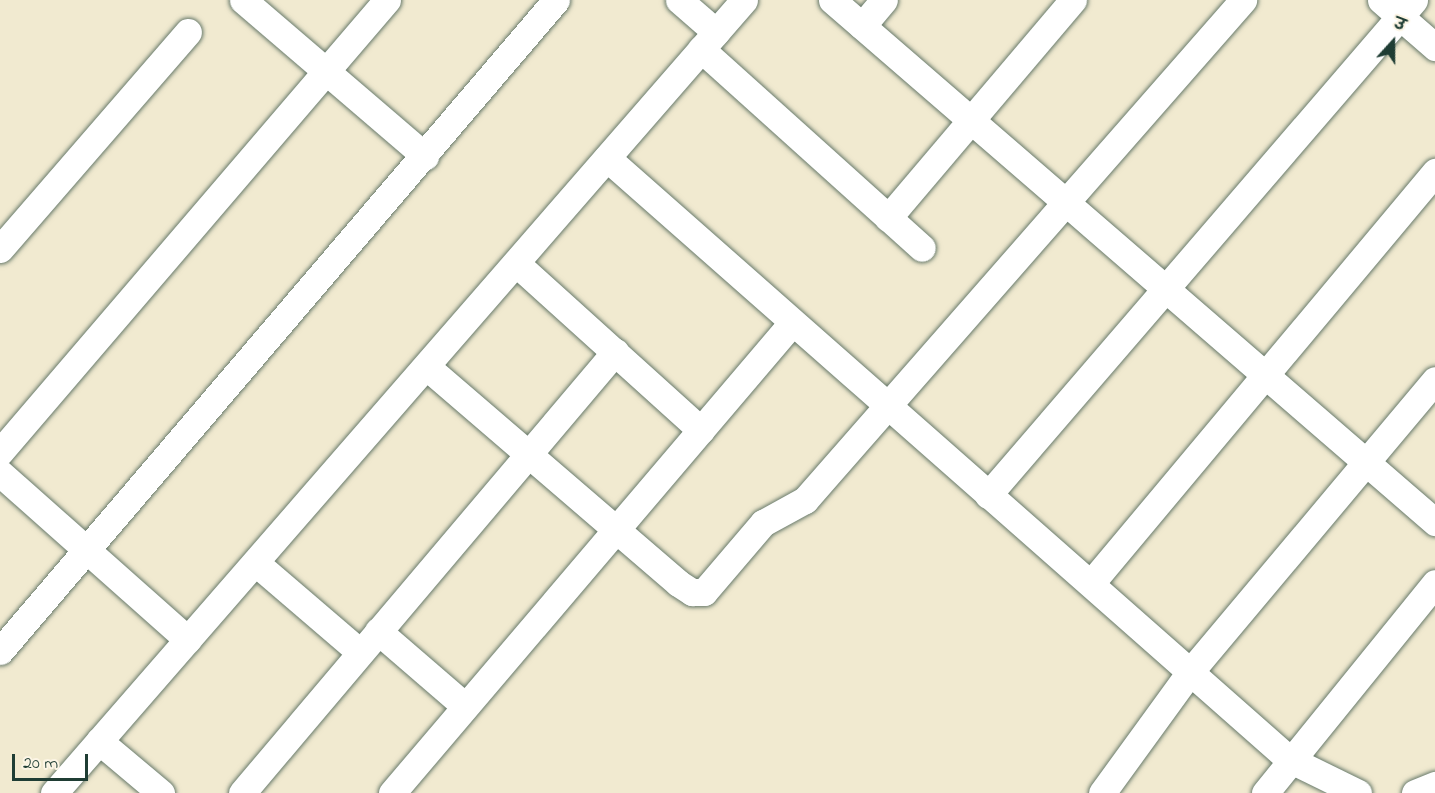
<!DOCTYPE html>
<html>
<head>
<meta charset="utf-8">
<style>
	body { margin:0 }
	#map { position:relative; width:1435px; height:793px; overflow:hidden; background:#f1ead0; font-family:"Indie Flower","Playpen Sans Deva",sans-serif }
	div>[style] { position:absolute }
	.roads { filter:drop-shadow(0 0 2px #687a6b) drop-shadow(0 0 2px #687a6b) }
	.minor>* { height:27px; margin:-13.5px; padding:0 13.5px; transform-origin:13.5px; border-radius:13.5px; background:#fff }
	span { translate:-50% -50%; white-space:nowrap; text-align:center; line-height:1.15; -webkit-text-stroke:5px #fcf5e5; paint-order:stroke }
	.north { position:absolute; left:1363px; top:12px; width:60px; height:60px; -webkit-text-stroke:4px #fcf5e5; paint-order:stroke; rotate:21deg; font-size:16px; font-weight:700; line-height:24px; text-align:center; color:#1f3d34 }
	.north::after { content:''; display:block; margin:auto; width:21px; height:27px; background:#1f3d34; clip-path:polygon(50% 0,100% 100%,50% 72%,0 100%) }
	.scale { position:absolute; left:12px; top:754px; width:76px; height:27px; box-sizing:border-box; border:3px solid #1f3d34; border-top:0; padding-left:8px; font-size:18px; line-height:21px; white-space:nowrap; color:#1f3d34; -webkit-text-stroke:4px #fcf5e5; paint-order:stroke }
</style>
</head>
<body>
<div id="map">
	<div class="roads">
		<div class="minor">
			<div style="left:243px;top:0;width:240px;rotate:40.6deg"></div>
			<div style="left:679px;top:0;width:49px;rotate:40.9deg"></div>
			<div style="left:832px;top:0;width:798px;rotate:40.88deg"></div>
			<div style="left:1381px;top:0;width:72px;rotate:41deg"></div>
			<div style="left:862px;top:26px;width:34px;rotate:-50deg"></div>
			<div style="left:701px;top:49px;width:297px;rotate:42deg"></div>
			<div style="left:607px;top:158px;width:909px;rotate:41.39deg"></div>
			<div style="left:1289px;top:759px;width:77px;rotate:26.2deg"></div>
			<div style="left:888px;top:218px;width:286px;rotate:-49.7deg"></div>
			<div style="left:0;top:249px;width:287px;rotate:-49.1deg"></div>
			<div style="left:517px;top:264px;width:248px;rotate:42.1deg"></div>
			<div style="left:427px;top:367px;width:331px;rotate:40.7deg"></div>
			<div style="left:678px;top:583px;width:17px;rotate:33deg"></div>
			<div style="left:692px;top:592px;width:12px"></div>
			<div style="left:704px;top:592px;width:91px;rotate:-49.5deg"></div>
			<div style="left:763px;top:523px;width:48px;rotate:-28.7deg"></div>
			<div style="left:805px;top:500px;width:665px;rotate:-48.78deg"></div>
			<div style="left:0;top:452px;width:595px;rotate:-49.43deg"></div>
			<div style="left:0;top:473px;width:251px;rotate:41.6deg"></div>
			<div style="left:988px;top:495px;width:653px;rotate:-49.28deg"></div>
			<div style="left:256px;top:563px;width:137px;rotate:40.6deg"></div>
			<div style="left:1092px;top:582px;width:535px;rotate:-50.08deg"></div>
			<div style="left:378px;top:631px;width:115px;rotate:40.8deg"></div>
			<div style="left:0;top:651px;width:856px;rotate:-49.5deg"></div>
			<div style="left:99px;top:741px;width:81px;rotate:40deg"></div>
			<div style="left:54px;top:793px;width:1051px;rotate:-48.97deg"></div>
			<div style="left:242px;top:793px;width:578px;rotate:-49.78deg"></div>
			<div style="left:392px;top:793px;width:616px;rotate:-49.61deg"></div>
			<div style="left:1102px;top:793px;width:150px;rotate:-54deg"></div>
			<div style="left:1190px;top:672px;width:381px;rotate:-50deg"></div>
			<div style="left:1265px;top:793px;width:270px;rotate:-51deg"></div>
			<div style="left:1415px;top:793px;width:22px;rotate:-22deg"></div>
		</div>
	</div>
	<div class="north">उ</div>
	<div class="scale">20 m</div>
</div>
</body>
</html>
